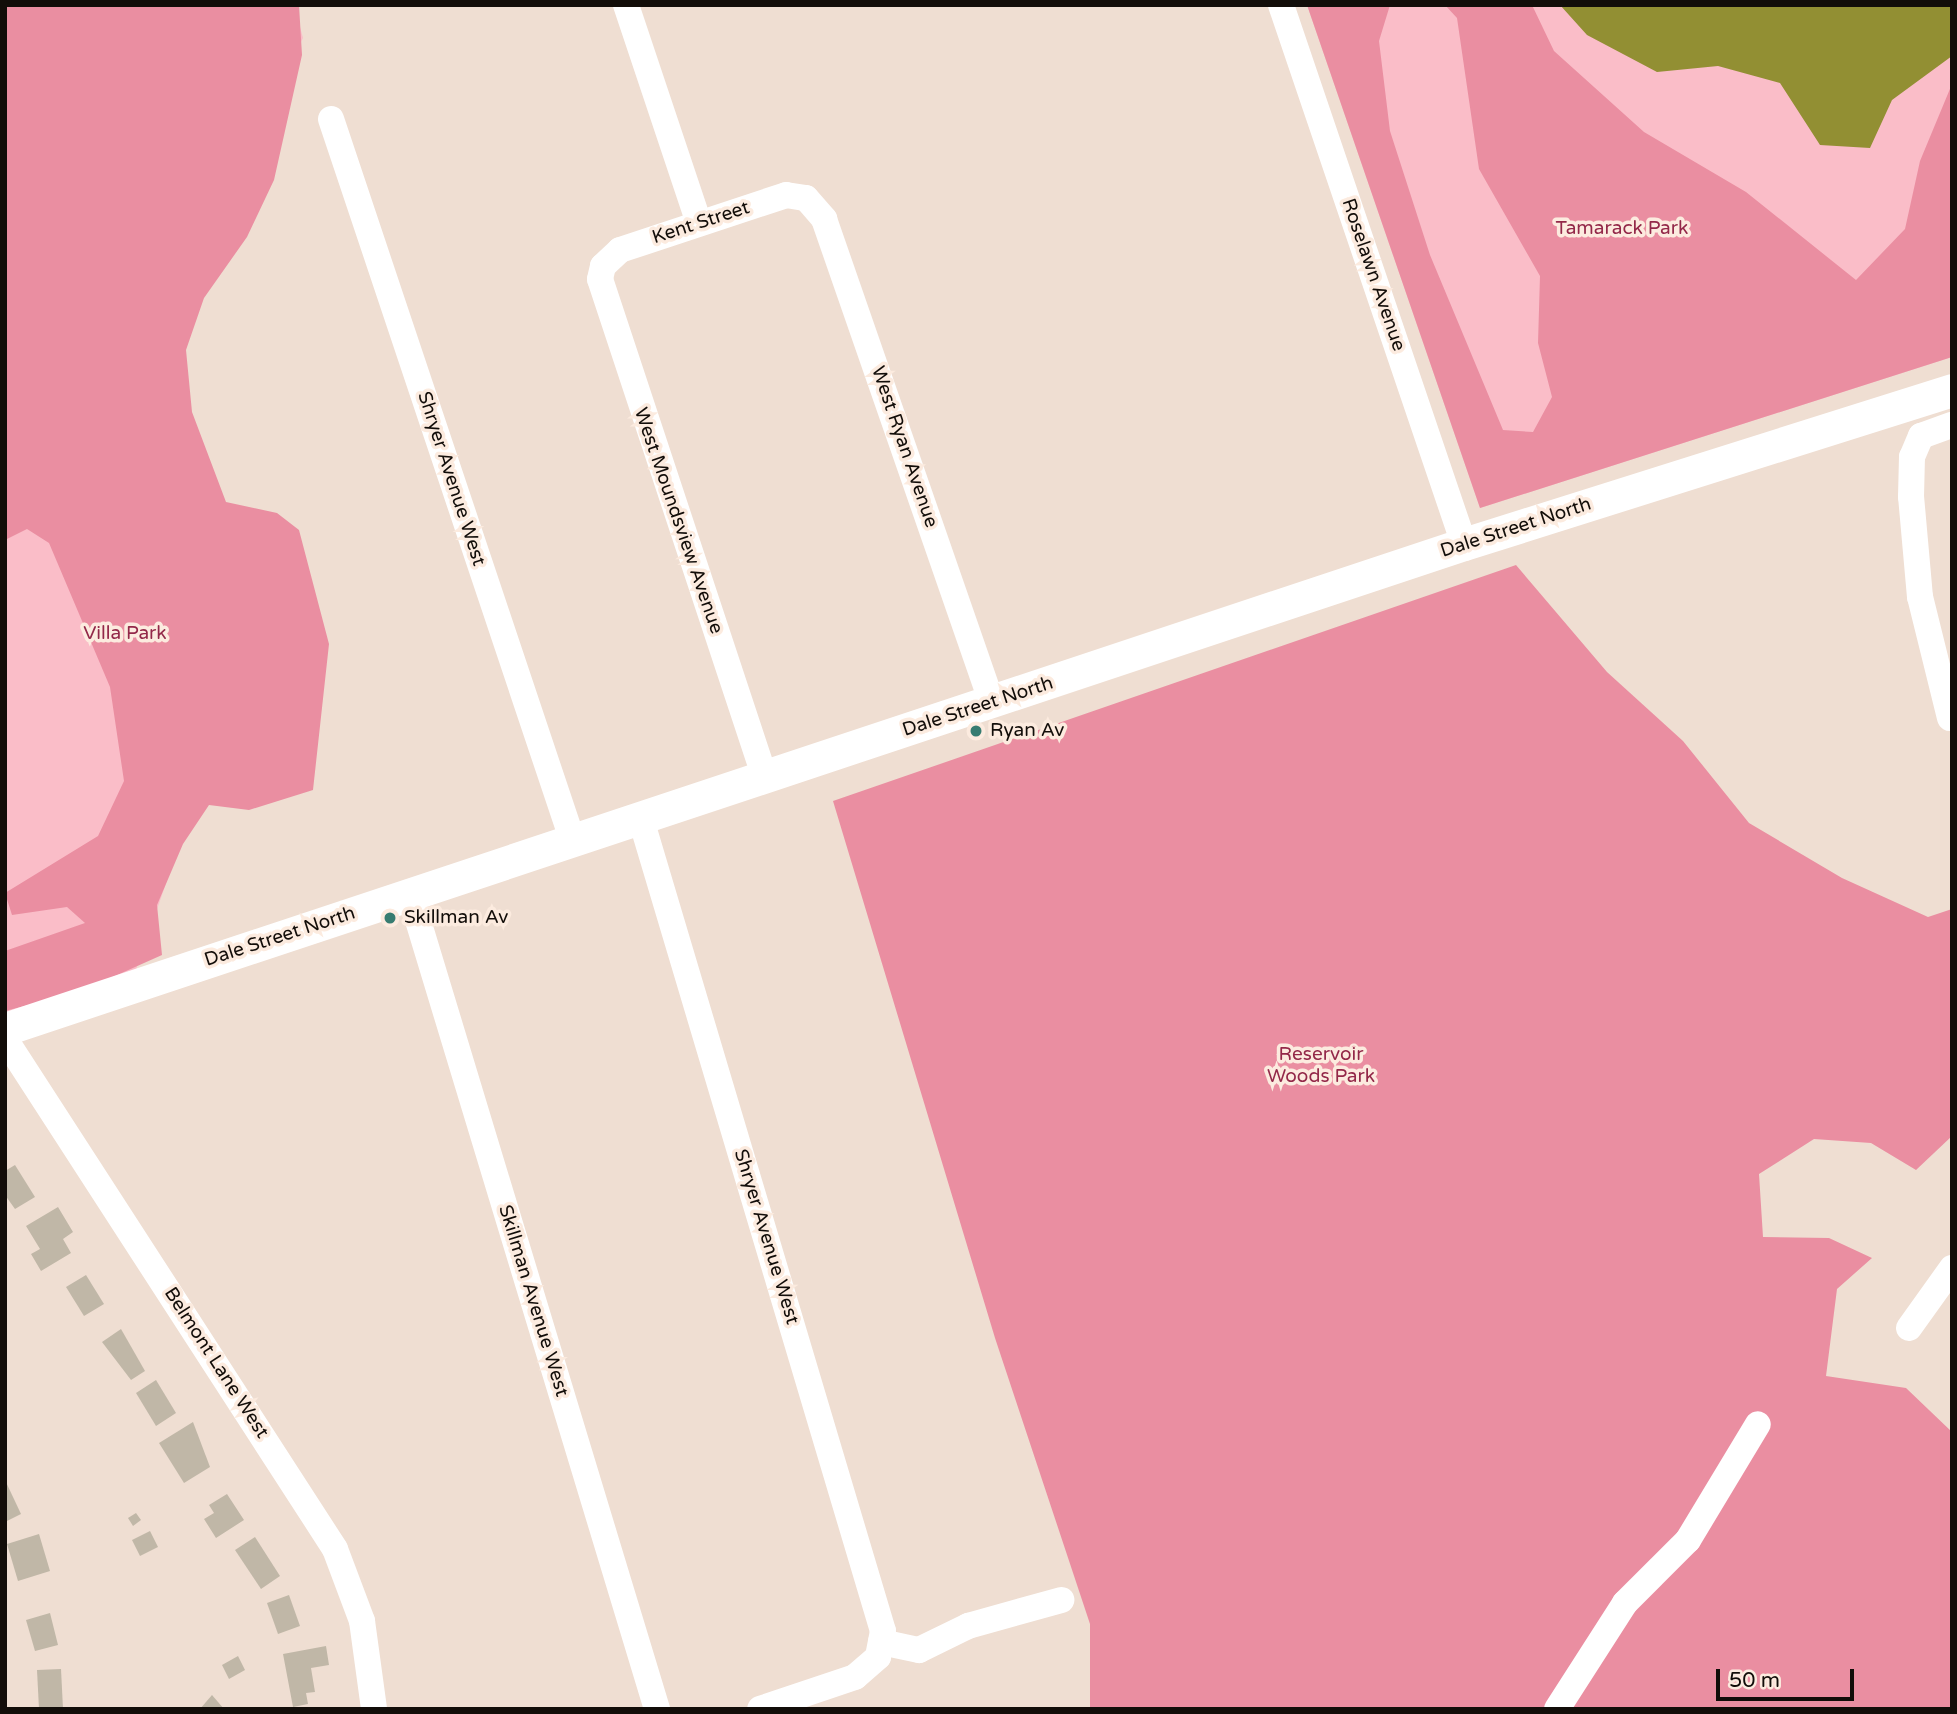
<!DOCTYPE html>
<html>
<head>
<meta charset="utf-8">
<style>
	body { margin:0 }
	#map { position:relative; width:1957px; height:1714px; overflow:hidden; background:#efded2; font-family:"Varela Round",sans-serif }
	div>[style] { position:absolute }
	.green>* { inset:0; background:#fabdc8 }
	.forest>* { inset:0; background:#ea8ea1 }
	.water>* { inset:0; background:#928f33 }
	.building>* { inset:0; background:#c0b7a7 }
	.minor>* { height:26px; margin:-13px; padding:0 13px; transform-origin:13px; border-radius:13px; background:#fff }
	.major>* { height:33px; margin:-16.5px; padding:0 16.5px; transform-origin:16.5px; border-radius:16.5px; background:#fff }
	.dots>* { width:19px; height:19px; translate:-50% -50%; box-sizing:border-box; border:4px solid #fcebdf; border-radius:50% }
	span { translate:-50% -50%; white-space:nowrap; text-align:center; line-height:1.15; -webkit-text-stroke:7px #fcebdf; paint-order:stroke }
	.street-label { font-size:19px; color:#120d09 }
	.park-label { font-size:19px; color:#932849 }
	.poi-label { font-size:19px; color:#120d09 }
	.left { translate:0 -50%; text-align:left }
	.frame { position:absolute; inset:0; border:7px solid #120d09; pointer-events:none }
	.scale { position:absolute; left:1716px; top:1669px; width:138px; height:32px; box-sizing:border-box; border:4px solid #120d09; border-top:0; padding-left:9px; font-size:21px; line-height:24px; white-space:nowrap; color:#120d09; -webkit-text-stroke:5px #fcebdf; paint-order:stroke }
</style>
</head>
<body>
<div id="map">
	<div class="green">
		<div style="clip-path:polygon(5px 5px,294px 5px,303px 38px,154px 315px,252px 636px,130px 987px,5px 1028px)"></div>
		<div style="clip-path:polygon(1307px 5px,1952px 5px,1952px 357px,1480px 508px)"></div>
	</div>
	<div class="forest">
		<div style="clip-path:polygon(5px 5px,299px 5px,302px 55px,274px 180px,247px 237px,204px 298px,186px 350px,192px 412px,226px 502px,277px 513px,299px 530px,329px 644px,313px 790px,249px 810px,209px 805px,183px 844px,157px 905px,162px 955px,79px 992px,5px 1011px,5px 951px,85px 923px,67px 907px,12px 915px,5px 893px,98px 836px,124px 781px,110px 687px,49px 543px,27px 529px,5px 540px)"></div>
		<div style="clip-path:polygon(1307px 5px,1390px 5px,1379px 41px,1390px 131px,1430px 255px,1503px 430px,1533px 432px,1552px 397px,1538px 343px,1540px 276px,1479px 169px,1457px 18px,1445px 5px,1532px 5px,1554px 51px,1644px 132px,1746px 192px,1856px 280px,1905px 229px,1920px 161px,1952px 84px,1952px 357px,1480px 508px)"></div>
		<div style="clip-path:polygon(1516px 565px,1607px 672px,1683px 741px,1749px 823px,1842px 878px,1928px 917px,1952px 909px,1952px 1136px,1916px 1170px,1871px 1143px,1814px 1139px,1759px 1174px,1763px 1237px,1829px 1238px,1872px 1258px,1837px 1289px,1826px 1376px,1906px 1388px,1952px 1432px,1952px 1709px,1090px 1709px,1090px 1624px,995px 1338px,833px 801px)"></div>
	</div>
	<div class="water">
		<div style="clip-path:polygon(1560px 5px,1952px 5px,1952px 56px,1892px 100px,1870px 148px,1820px 145px,1780px 83px,1718px 66px,1657px 72px,1587px 35px)"></div>
	</div>
	<div class="building">
		<div style="clip-path:polygon(15px 1165px,35px 1197px,15px 1209px,5px 1195px,5px 1171px)"></div>
		<div style="clip-path:polygon(58px 1207px,73px 1232px,63px 1239px,71px 1253px,41px 1271px,31px 1254px,40px 1249px,26px 1226px)"></div>
		<div style="clip-path:polygon(86px 1275px,104px 1304px,84px 1316px,66px 1287px)"></div>
		<div style="clip-path:polygon(121px 1329px,145px 1371px,131px 1380px,102px 1342px)"></div>
		<div style="clip-path:polygon(156px 1380px,176px 1413px,156px 1426px,136px 1393px)"></div>
		<div style="clip-path:polygon(193px 1422px,210px 1467px,184px 1483px,159px 1443px)"></div>
		<div style="clip-path:polygon(5px 1480px,21px 1514px,5px 1522px)"></div>
		<div style="clip-path:polygon(227px 1494px,244px 1520px,216px 1538px,204px 1519px,214px 1513px,209px 1505px)"></div>
		<div style="clip-path:polygon(136px 1513px,141px 1520px,133px 1526px,128px 1518px)"></div>
		<div style="clip-path:polygon(150px 1531px,158px 1547px,140px 1556px,132px 1540px)"></div>
		<div style="clip-path:polygon(39px 1534px,50px 1571px,18px 1581px,7px 1544px)"></div>
		<div style="clip-path:polygon(255px 1537px,280px 1576px,261px 1589px,235px 1550px)"></div>
		<div style="clip-path:polygon(289px 1595px,300px 1626px,278px 1634px,267px 1603px)"></div>
		<div style="clip-path:polygon(50px 1613px,58px 1645px,35px 1651px,26px 1620px)"></div>
		<div style="clip-path:polygon(326px 1646px,329px 1665px,311px 1668px,315px 1692px,306px 1693px,308px 1704px,293px 1707px,283px 1654px)"></div>
		<div style="clip-path:polygon(238px 1656px,245px 1670px,229px 1679px,222px 1665px)"></div>
		<div style="clip-path:polygon(61px 1669px,63px 1709px,39px 1709px,37px 1670px)"></div>
		<div style="clip-path:polygon(212px 1695px,224px 1709px,200px 1709px)"></div>
	</div>
	<div class="minor">
		<div style="left:626px;top:5px;width:230px;rotate:71.5deg"></div>
		<div style="left:1281px;top:5px;width:569px;rotate:71.25deg"></div>
		<div style="left:331px;top:119px;width:759px;rotate:71.49deg"></div>
		<div style="left:1950px;top:718px;width:125px;rotate:-103.9deg"></div>
		<div style="left:1920px;top:597px;width:100px;rotate:-95.1deg"></div>
		<div style="left:1911px;top:497px;width:40px;rotate:-88.6deg"></div>
		<div style="left:1912px;top:457px;width:23px;rotate:-67deg"></div>
		<div style="left:1921px;top:436px;width:33px;rotate:-20deg"></div>
		<div style="left:764px;top:775px;width:522px;rotate:-108.3deg"></div>
		<div style="left:600px;top:279px;width:13px;rotate:-77deg"></div>
		<div style="left:603px;top:266px;width:23px;rotate:-43deg"></div>
		<div style="left:620px;top:250px;width:175px;rotate:-18.3deg"></div>
		<div style="left:786px;top:195px;width:20px;rotate:9deg"></div>
		<div style="left:806px;top:198px;width:28px;rotate:49deg"></div>
		<div style="left:824px;top:219px;width:512px;rotate:70.86deg"></div>
		<div style="left:640px;top:816px;width:850px;rotate:73.4deg"></div>
		<div style="left:883px;top:1631px;width:26px;rotate:101deg"></div>
		<div style="left:878px;top:1657px;width:30px;rotate:139deg"></div>
		<div style="left:855px;top:1677px;width:100px;rotate:161.4deg"></div>
		<div style="left:410px;top:894px;width:852px;rotate:73.14deg"></div>
		<div style="left:5px;top:1039px;width:607px;rotate:57.09deg"></div>
		<div style="left:335px;top:1549px;width:77px;rotate:69.4deg"></div>
		<div style="left:362px;top:1621px;width:89px;rotate:82.2deg"></div>
		<div style="left:1909px;top:1328px;width:74px;rotate:-54.4deg"></div>
		<div style="left:881px;top:1642px;width:39px;rotate:12deg"></div>
		<div style="left:919px;top:1650px;width:55px;rotate:-26.1deg"></div>
		<div style="left:968px;top:1626px;width:97px;rotate:-15.6deg"></div>
		<div style="left:1557px;top:1709px;width:126px;rotate:-57.3deg"></div>
		<div style="left:1625px;top:1603px;width:89px;rotate:-45deg"></div>
		<div style="left:1688px;top:1540px;width:135px;rotate:-58.9deg"></div>
	</div>
	<div class="major">
		<div style="left:5px;top:1029px;width:1537px;rotate:-18.39deg"></div>
		<div style="left:1464px;top:544px;width:512px;rotate:-17.51deg"></div>
	</div>
	<div class="dots">
		<div style="left:976px;top:731px;background:#377c71"></div>
		<div style="left:390px;top:918px;background:#377c71"></div>
	</div>
	<div class="street-label">
		<span style="left:701px;top:223px;rotate:-18deg">Kent Street</span>
		<span style="left:1373px;top:275px;rotate:71deg">Roselawn Avenue</span>
		<span style="left:904px;top:447px;rotate:71deg">West Ryan Avenue</span>
		<span style="left:451px;top:479px;rotate:72deg">Shryer Avenue West</span>
		<span style="left:678px;top:521px;rotate:71deg">West Moundsview Avenue</span>
		<span style="left:1516px;top:528px;rotate:-18deg">Dale Street North</span>
		<span style="left:978px;top:707px;rotate:-18deg">Dale Street North</span>
		<span style="left:280px;top:937px;rotate:-18deg">Dale Street North</span>
		<span style="left:766px;top:1237px;rotate:73deg">Shryer Avenue West</span>
		<span style="left:533px;top:1301px;rotate:73deg">Skillman Avenue West</span>
		<span style="left:216px;top:1363px;rotate:57deg">Belmont Lane West</span>
	</div>
	<div class="park-label">
		<span style="left:1622px;top:229px">Tamarack Park</span>
		<span style="left:125px;top:634px">Villa Park</span>
		<span style="left:1321px;top:1066px">Reservoir<br>Woods Park</span>
	</div>
	<div class="poi-label">
		<span class="left" style="left:990px;top:731px">Ryan Av</span>
		<span class="left" style="left:404px;top:918px">Skillman Av</span>
	</div>
	<div class="frame"></div>
	<div class="scale">50 m</div>
</div>
</body>
</html>
